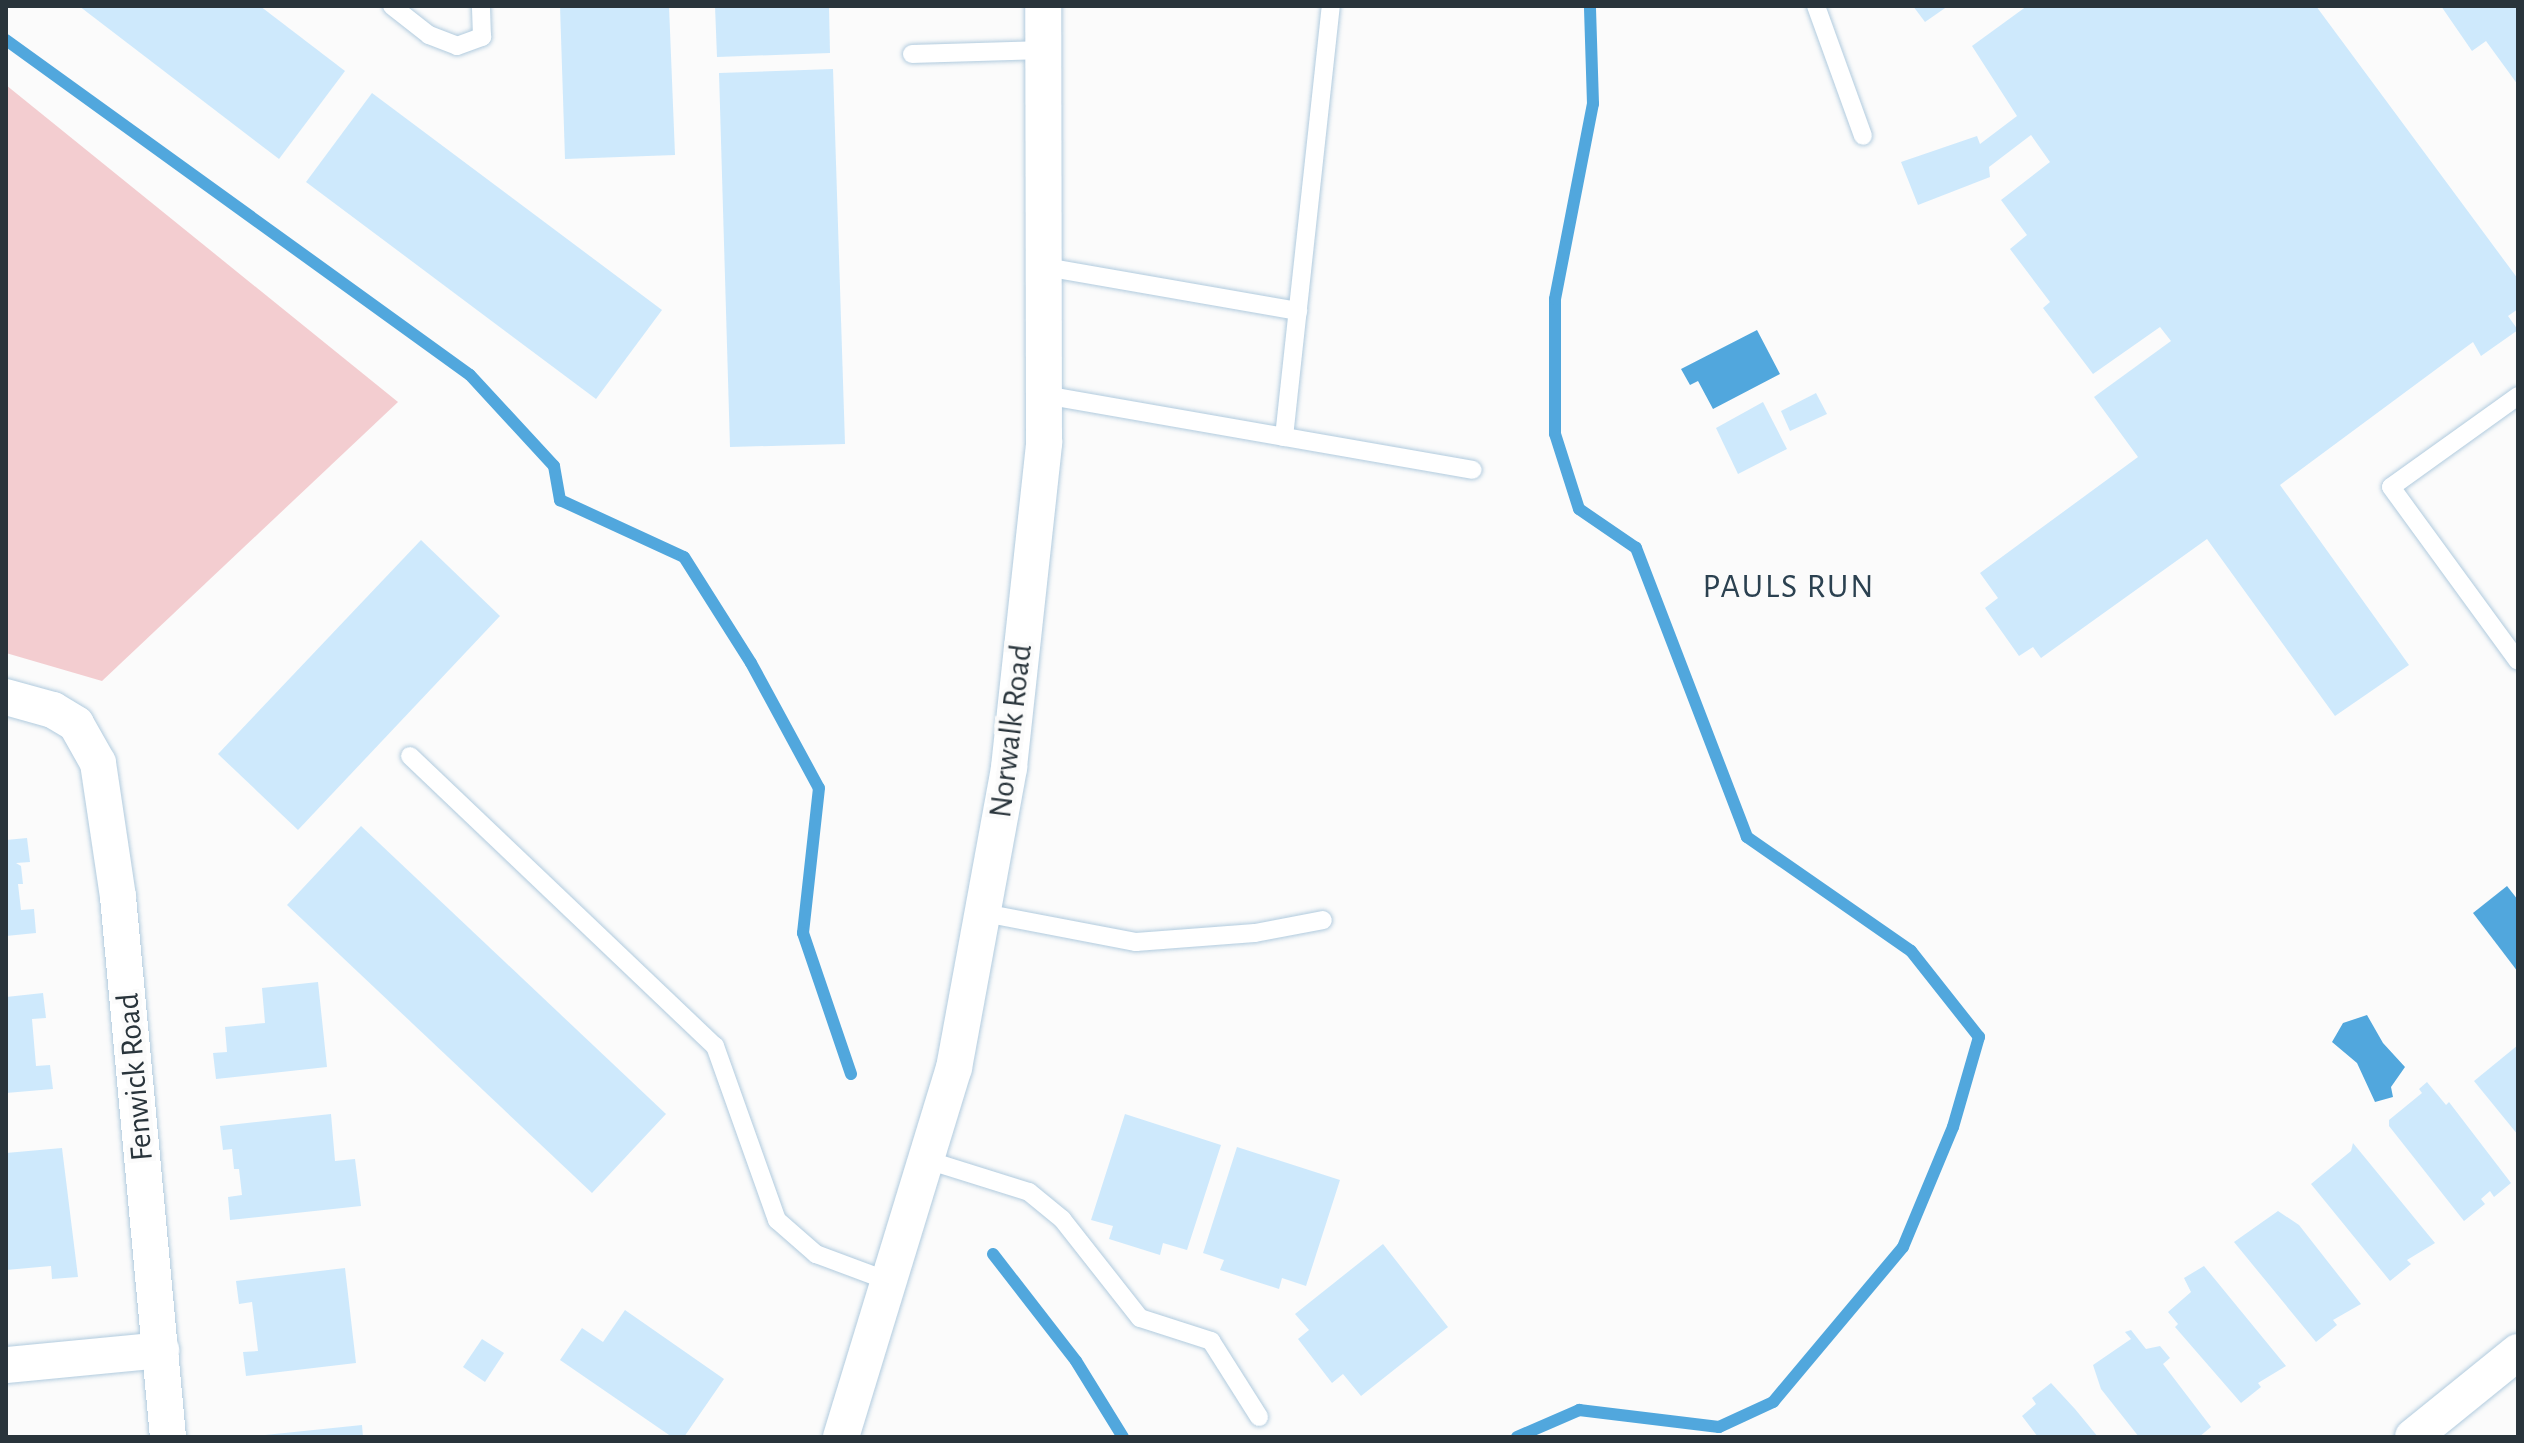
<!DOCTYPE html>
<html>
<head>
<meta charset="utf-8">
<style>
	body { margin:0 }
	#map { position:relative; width:2524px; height:1443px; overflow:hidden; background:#fbfbfb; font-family:"Alegreya Sans",sans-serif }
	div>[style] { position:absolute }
	.green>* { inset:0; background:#f3cdd0 }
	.water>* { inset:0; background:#51a7dd }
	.stream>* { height:12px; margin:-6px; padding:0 6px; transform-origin:6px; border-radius:6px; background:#51a7dd }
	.building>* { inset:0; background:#cee9fc }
	.roads { filter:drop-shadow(0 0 2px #b1cbde) drop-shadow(0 0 2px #b1cbde) }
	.lane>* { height:18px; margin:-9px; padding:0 9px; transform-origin:9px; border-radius:9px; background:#fff }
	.street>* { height:36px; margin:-18px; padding:0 18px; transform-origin:18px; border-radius:18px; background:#fff }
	span { translate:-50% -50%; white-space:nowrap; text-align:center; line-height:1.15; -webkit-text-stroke:8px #fbfbfb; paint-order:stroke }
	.street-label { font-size:32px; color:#29343b }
	.neighbourhood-label { font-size:34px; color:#2b4150; letter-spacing:2px }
	.frame { position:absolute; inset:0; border:8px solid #29343b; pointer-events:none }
</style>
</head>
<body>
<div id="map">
	<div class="green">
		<div style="clip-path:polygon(6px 85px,398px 402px,102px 681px,6px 653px)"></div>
	</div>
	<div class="water">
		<div style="clip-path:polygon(1757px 330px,1780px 374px,1713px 409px,1698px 381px,1690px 385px,1681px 369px)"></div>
		<div style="clip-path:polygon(2507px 886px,2518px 900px,2518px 972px,2473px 913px)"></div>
		<div style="clip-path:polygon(2367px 1015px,2383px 1043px,2405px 1067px,2391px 1087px,2393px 1097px,2375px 1102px,2357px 1063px,2332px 1042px,2343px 1023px)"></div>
	</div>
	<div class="stream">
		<div style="left:6px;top:40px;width:572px;rotate:35.83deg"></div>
		<div style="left:470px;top:375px;width:124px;rotate:47.3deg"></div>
		<div style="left:554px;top:466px;width:35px;rotate:80deg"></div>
		<div style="left:560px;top:500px;width:136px;rotate:24.7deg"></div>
		<div style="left:684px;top:557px;width:125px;rotate:57.7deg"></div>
		<div style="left:751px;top:663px;width:142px;rotate:61.5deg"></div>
		<div style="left:819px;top:788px;width:146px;rotate:96.3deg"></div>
		<div style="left:803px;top:933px;width:149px;rotate:71.2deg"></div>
		<div style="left:993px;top:1254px;width:135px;rotate:52.2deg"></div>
		<div style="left:1076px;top:1361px;width:89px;rotate:58.3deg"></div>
		<div style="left:1517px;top:1437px;width:68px;rotate:-23.5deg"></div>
		<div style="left:1579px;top:1410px;width:141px;rotate:6.9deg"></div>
		<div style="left:1719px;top:1427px;width:60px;rotate:-24.8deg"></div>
		<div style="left:1773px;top:1402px;width:202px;rotate:-50deg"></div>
		<div style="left:1903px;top:1247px;width:130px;rotate:-67.4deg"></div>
		<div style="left:1953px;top:1127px;width:94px;rotate:-73.9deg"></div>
		<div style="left:1979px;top:1037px;width:110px;rotate:-128.3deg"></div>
		<div style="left:1911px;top:951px;width:200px;rotate:-145.2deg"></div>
		<div style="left:1747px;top:837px;width:310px;rotate:-111deg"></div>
		<div style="left:1636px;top:548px;width:69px;rotate:-145.6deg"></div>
		<div style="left:1579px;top:509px;width:79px;rotate:-107.7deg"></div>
		<div style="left:1555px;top:434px;width:135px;rotate:-90deg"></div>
		<div style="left:1555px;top:299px;width:199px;rotate:-79deg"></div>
		<div style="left:1593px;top:104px;width:98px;rotate:-91.8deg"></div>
	</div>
	<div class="building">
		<div style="clip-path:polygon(79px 6px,260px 6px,345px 71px,279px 159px)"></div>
		<div style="clip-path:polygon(560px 6px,669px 6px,675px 155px,565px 159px)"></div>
		<div style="clip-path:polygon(715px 6px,829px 6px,830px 53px,717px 57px)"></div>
		<div style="clip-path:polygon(1913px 6px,1948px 6px,1925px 22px)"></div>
		<div style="clip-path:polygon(2027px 6px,2316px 6px,2518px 279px,2518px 309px,2508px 316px,2518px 330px,2481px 356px,2473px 342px,2280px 485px,2409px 665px,2335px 716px,2207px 539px,2041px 658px,2033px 647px,2019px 656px,1985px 608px,1998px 598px,1980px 573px,2138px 457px,2094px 397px,2171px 341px,2160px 327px,2093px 374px,2043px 308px,2050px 302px,2010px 249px,2027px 235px,2001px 200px,2050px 162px,2031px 135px,1989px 167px,1990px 177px,1918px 205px,1901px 162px,1977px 136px,1980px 144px,2017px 116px,1972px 46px)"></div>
		<div style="clip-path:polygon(2441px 6px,2518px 6px,2518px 85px,2486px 41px,2472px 51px)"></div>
		<div style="clip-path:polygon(833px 69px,845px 444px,730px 447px,719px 73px)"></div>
		<div style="clip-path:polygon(372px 93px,662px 310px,596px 399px,306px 182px)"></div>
		<div style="clip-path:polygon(1816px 393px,1827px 414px,1790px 431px,1781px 411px)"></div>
		<div style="clip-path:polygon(1763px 402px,1787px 449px,1738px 474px,1716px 428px)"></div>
		<div style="clip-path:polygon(421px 540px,500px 616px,298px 830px,218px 754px)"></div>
		<div style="clip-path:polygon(361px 826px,666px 1114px,592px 1193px,287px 905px)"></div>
		<div style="clip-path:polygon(27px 838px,30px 862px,16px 863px,21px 866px,23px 884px,18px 884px,21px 910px,34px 909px,36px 933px,6px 936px,6px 840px)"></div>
		<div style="clip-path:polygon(318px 982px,327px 1067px,216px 1079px,213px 1053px,227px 1052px,225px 1027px,265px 1023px,262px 988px)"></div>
		<div style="clip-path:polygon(43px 993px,46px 1018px,32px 1019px,36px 1066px,50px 1065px,53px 1089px,6px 1093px,6px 997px)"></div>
		<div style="clip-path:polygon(2518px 1045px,2518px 1135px,2474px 1081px)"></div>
		<div style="clip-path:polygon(2427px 1082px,2446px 1105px,2449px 1102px,2511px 1183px,2494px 1197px,2490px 1191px,2481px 1199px,2485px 1204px,2464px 1221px,2389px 1126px,2389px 1120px,2422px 1093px,2419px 1089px)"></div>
		<div style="clip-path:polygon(331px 1114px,335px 1161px,355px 1159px,361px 1206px,230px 1220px,228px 1197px,242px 1195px,239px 1169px,234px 1169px,232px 1149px,223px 1150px,220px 1126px)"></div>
		<div style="clip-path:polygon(1125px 1114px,1221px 1145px,1187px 1250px,1163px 1243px,1160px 1255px,1109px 1239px,1113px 1226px,1091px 1220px)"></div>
		<div style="clip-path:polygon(2353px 1143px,2435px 1243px,2407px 1260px,2411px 1264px,2390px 1281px,2311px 1184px,2351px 1151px)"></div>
		<div style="clip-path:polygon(1237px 1147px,1340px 1180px,1306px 1286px,1282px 1278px,1279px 1289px,1220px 1270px,1224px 1260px,1203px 1253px)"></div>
		<div style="clip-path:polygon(62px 1148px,78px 1277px,52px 1279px,51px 1266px,6px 1270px,6px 1153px)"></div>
		<div style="clip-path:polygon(2278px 1211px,2299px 1225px,2361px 1304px,2333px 1320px,2337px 1325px,2316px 1342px,2234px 1242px)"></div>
		<div style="clip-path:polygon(1383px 1244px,1448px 1327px,1361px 1396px,1343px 1374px,1332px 1383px,1298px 1339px,1309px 1330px,1295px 1314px)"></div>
		<div style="clip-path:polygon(2204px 1266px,2286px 1366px,2258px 1383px,2261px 1387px,2241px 1403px,2175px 1327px,2178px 1324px,2168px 1312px,2191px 1292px,2184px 1278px)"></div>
		<div style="clip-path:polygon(345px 1268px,356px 1363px,246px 1376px,243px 1352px,258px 1351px,252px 1302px,239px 1304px,236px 1281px)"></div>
		<div style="clip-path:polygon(625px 1310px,724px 1379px,684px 1437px,672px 1437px,560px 1360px,582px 1328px,603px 1342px)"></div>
		<div style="clip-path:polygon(2131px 1330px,2146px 1349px,2160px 1346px,2170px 1358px,2163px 1364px,2211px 1427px,2199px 1437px,2139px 1437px,2101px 1389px,2093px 1365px,2131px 1339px,2125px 1332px)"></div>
		<div style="clip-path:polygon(482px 1339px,504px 1353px,485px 1382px,463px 1367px)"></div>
		<div style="clip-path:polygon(2051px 1383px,2075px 1409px,2098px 1437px,2038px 1437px,2022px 1416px,2036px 1404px,2032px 1398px)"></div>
		<div style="clip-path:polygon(362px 1425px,363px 1437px,265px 1437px,265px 1435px)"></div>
	</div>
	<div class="roads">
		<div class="lane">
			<div style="left:392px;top:6px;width:47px;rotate:38.1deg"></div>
			<div style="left:429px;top:35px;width:30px;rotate:21deg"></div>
			<div style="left:457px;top:46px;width:27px;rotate:-20deg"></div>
			<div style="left:482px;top:37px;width:31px;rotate:-92deg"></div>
			<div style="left:1816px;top:6px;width:138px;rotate:70.1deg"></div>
			<div style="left:912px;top:54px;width:132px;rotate:-1.7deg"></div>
			<div style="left:1045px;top:267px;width:257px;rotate:9.9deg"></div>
			<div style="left:1044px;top:395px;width:435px;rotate:9.9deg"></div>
			<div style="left:2518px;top:396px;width:156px;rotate:144.4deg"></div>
			<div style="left:2391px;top:487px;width:215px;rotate:53.9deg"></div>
			<div style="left:1284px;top:437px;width:434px;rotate:-83.8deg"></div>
			<div style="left:410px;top:756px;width:421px;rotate:43.6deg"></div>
			<div style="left:715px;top:1046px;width:185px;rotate:70.4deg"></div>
			<div style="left:777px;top:1220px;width:52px;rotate:41.1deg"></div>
			<div style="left:816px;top:1254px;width:80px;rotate:20.5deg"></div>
			<div style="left:984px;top:913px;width:155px;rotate:10.8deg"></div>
			<div style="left:1136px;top:942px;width:119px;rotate:-4.3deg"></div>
			<div style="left:1255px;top:933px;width:69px;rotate:-10.8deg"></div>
			<div style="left:927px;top:1160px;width:107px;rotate:17.4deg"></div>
			<div style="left:1029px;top:1192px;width:43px;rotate:39.3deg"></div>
			<div style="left:1062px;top:1219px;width:126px;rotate:51.8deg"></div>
			<div style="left:1140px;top:1318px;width:75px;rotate:17.9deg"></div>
			<div style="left:1211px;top:1341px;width:90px;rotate:57.7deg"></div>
		</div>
		<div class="street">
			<div style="left:6px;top:697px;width:49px;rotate:15.5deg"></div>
			<div style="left:53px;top:710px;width:27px;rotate:31deg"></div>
			<div style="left:76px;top:724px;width:45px;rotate:60.6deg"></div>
			<div style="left:98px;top:763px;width:135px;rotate:81.5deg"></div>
			<div style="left:118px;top:897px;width:542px;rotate:84.71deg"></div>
			<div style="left:6px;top:1365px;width:156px;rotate:-5.5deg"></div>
			<div style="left:841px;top:1437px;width:386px;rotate:-73deg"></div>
			<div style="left:954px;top:1068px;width:306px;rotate:-79.6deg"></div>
			<div style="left:1009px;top:767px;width:326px;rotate:-83.8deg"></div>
			<div style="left:1044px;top:443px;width:437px;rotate:-90.1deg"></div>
			<div style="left:2413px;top:1437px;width:135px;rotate:-39deg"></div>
		</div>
	</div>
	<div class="street-label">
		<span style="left:1011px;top:731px;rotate:-83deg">Norwalk Road</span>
		<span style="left:135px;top:1077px;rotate:-95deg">Fenwick Road</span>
	</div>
	<div class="neighbourhood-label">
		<span style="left:1789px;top:588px">PAULS RUN</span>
	</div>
	<div class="frame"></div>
</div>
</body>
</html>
